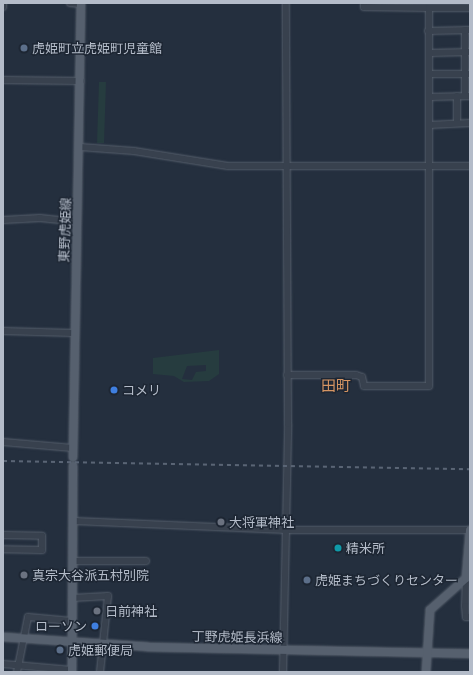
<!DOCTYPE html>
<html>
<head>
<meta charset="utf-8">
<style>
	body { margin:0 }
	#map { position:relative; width:473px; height:675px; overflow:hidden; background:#242f3e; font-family:Manrope,"Noto Sans JP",sans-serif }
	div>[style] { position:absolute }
	.green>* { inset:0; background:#263c3f }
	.roads { filter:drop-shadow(0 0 1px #565f6c) drop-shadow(0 0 1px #565f6c) }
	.minor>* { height:6px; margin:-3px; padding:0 3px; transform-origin:3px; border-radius:3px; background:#38414e }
	.major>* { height:8px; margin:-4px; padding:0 4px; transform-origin:4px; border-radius:4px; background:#56606e }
	.rail>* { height:1.5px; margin-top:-0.75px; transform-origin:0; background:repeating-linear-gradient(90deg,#5a6575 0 4px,transparent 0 8px) }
	.dots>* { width:11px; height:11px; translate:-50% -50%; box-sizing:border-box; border:2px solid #1d2633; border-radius:50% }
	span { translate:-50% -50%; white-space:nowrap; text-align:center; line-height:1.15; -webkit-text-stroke:3px #1d2633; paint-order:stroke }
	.poi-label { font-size:13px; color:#b4bcc9 }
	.left { translate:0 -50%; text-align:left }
	.right { translate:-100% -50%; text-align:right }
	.street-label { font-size:13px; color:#b4bcc9 }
	.quarter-label { font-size:15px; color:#d59563 }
	.frame { position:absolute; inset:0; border:4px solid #b4bcc9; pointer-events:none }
</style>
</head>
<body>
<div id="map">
	<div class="green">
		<div style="clip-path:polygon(99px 82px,106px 82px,104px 143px,97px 143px)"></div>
		<div style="clip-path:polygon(evenodd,219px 350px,219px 374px,209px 381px,184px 382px,174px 376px,153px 374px,153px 358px,219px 350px,206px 365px,206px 371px,196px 372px,192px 380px,182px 379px,187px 366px,206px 365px)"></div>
	</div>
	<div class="roads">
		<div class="minor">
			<div style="left:70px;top:3px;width:11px;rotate:5deg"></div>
			<div style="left:364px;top:3px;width:4px;rotate:90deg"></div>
			<div style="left:364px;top:7px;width:65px;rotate:0.9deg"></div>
			<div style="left:3px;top:7px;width:4px;rotate:-90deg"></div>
			<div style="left:465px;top:30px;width:66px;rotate:90deg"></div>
			<div style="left:428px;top:31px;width:42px;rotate:-1.4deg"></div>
			<div style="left:429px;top:53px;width:41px;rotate:-1.4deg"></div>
			<div style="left:429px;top:74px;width:41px"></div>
			<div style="left:3px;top:80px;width:78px;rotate:0.7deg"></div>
			<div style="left:429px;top:97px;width:41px;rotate:-1.4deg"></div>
			<div style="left:457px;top:123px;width:27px;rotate:-90deg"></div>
			<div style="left:429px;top:125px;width:41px;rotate:-2.8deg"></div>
			<div style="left:80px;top:147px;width:54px;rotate:4.2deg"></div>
			<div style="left:134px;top:151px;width:95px;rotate:9.1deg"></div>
			<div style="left:228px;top:166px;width:242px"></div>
			<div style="left:3px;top:220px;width:37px;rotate:-3deg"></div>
			<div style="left:40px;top:218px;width:37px;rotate:6deg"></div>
			<div style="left:3px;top:331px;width:70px;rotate:1.6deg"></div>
			<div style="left:287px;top:375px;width:69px"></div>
			<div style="left:356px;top:375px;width:6px;rotate:18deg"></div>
			<div style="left:362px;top:377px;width:9px;rotate:77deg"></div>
			<div style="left:364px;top:386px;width:65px"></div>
			<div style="left:429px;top:386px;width:378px;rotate:-90deg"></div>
			<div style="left:429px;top:8px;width:41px"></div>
			<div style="left:3px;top:442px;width:70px;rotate:4.9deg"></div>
			<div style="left:74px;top:521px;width:213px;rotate:2.4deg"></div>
			<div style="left:287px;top:530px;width:183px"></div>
			<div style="left:3px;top:535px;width:39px;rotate:1deg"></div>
			<div style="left:42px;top:536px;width:14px;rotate:90deg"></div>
			<div style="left:42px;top:550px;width:39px;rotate:-179deg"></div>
			<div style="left:74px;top:561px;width:72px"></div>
			<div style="left:466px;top:578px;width:28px;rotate:92deg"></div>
			<div style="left:465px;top:606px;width:11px;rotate:85deg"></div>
			<div style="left:466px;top:617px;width:4px"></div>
			<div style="left:72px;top:598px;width:36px;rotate:-3deg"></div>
			<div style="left:108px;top:596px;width:76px;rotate:96deg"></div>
			<div style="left:3px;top:664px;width:69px;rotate:5deg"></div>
			<div style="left:17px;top:672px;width:56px;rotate:-78.7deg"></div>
			<div style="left:28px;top:617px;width:44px;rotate:5.2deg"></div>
			<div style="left:283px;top:672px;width:248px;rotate:-88.8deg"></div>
			<div style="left:288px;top:424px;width:421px;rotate:-90.3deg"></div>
		</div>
		<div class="major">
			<div style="left:73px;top:457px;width:454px;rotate:-89deg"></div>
			<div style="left:3px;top:637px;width:145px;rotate:3.9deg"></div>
			<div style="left:148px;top:647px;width:322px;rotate:1.2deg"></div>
			<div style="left:72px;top:672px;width:206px;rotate:-89.7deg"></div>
			<div style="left:426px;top:672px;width:62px;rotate:-86.3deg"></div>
			<div style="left:430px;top:610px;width:48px;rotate:-41.6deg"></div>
			<div style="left:466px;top:578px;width:48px;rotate:-85.2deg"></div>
		</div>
	</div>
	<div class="rail">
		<div style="left:3px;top:461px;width:467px;rotate:1deg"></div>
	</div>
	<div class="dots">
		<div style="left:24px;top:48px;background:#5c6f8a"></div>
		<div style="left:114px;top:390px;background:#3f7fe0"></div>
		<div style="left:221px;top:522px;background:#6b7280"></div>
		<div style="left:338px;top:548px;background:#0f9aa8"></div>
		<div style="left:24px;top:575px;background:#6b7280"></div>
		<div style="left:307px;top:580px;background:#5c6f8a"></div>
		<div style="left:97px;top:611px;background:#6b7280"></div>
		<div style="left:95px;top:626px;background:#3f7fe0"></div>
		<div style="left:60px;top:650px;background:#5c6f8a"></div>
	</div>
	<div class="poi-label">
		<span class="left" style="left:32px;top:48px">虎姫町立虎姫町児童館</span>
		<span class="left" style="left:122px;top:390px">コメリ</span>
		<span class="left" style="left:229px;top:522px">大将軍神社</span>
		<span class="left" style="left:346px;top:548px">精米所</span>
		<span class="left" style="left:32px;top:575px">真宗大谷派五村別院</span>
		<span class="left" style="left:315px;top:580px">虎姫まちづくりセンター</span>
		<span class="left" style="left:105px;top:611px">日前神社</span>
		<span class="right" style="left:87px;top:626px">ローソン</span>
		<span class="left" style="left:68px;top:650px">虎姫郵便局</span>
	</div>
	<div class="street-label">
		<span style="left:65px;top:230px;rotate:-88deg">東野虎姫線</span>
		<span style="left:237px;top:637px;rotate:1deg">丁野虎姫長浜線</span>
	</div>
	<div class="quarter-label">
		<span style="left:336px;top:386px">田町</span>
	</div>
	<div class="frame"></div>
</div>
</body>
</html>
